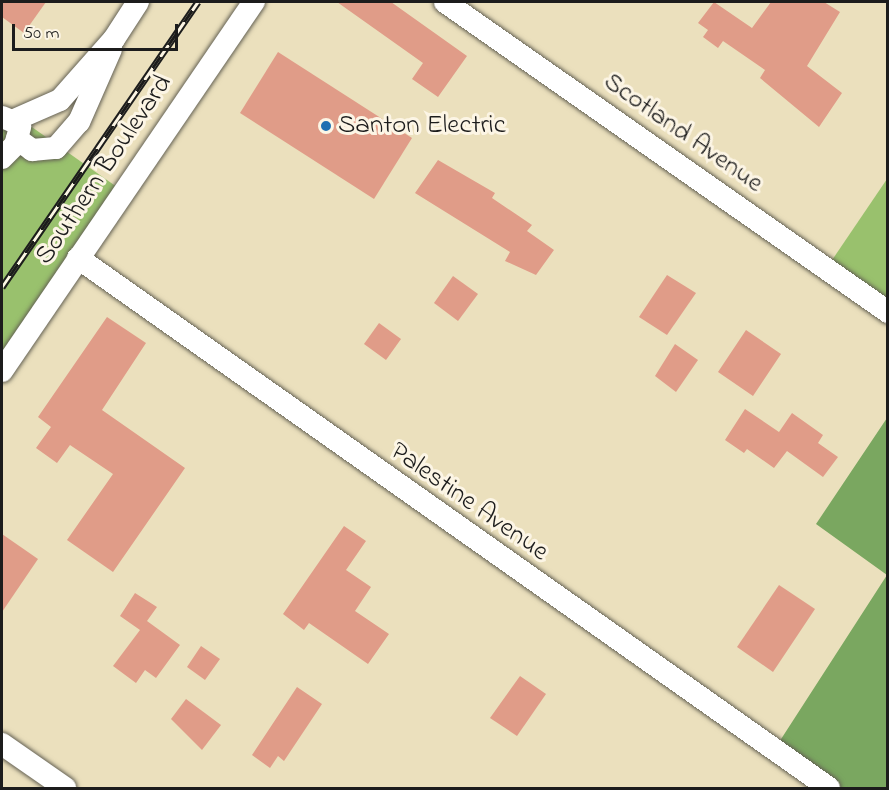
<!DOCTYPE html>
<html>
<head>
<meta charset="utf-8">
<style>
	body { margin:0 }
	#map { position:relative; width:889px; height:790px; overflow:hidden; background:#ebe0bd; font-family:"Indie Flower",sans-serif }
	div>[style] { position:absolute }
	.green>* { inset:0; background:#99c16d }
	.forest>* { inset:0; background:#7aa760 }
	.building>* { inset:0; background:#e09c88 }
	.roads { filter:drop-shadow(0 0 2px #646154) drop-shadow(0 0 2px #646154) }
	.minor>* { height:22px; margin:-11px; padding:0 11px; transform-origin:11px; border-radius:11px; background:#fff }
	.rail>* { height:7px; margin-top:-3.5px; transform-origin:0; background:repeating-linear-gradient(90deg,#fcf5e5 0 14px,#1c1c1c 0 28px); box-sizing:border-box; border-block:2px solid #1c1c1c }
	.dots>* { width:16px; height:16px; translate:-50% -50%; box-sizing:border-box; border:3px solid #fcf5e5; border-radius:50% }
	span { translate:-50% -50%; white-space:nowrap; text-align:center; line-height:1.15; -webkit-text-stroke:6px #fcf5e5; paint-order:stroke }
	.poi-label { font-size:27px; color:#1c1c1c }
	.left { translate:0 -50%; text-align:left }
	.street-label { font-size:27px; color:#1c1c1c }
	.frame { position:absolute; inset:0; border:3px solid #1c1c1c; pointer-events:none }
	.scale { position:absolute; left:12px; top:24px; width:166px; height:27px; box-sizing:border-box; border:3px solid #1c1c1c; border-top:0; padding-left:8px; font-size:18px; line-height:21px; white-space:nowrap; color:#1c1c1c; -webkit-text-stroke:4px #fcf5e5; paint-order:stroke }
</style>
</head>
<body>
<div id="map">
	<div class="green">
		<div style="clip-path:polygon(2px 106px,124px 192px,2px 371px)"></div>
		<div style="clip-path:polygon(887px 179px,887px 312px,826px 269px)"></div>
	</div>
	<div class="forest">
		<div style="clip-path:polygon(887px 418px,887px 788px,829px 788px,774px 750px,887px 575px,816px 524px)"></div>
	</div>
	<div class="building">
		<div style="clip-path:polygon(2px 2px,46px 2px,24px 33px,2px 17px)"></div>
		<div style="clip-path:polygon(337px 2px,391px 2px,467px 56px,438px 97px,412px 79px,423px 63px)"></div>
		<div style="clip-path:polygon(714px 2px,752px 28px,771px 2px,824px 2px,840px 12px,807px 66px,842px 93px,819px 127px,760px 78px,765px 70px,723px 41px,718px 48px,703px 37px,708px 30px,698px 23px)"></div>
		<div style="clip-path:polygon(278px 52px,412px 138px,374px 199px,240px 113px)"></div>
		<div style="clip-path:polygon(438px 160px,495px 193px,492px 198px,532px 225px,527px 231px,554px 250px,536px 275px,505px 261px,510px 252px,415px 193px)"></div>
		<div style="clip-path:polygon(667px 275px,696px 293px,667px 335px,639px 317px)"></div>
		<div style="clip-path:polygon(453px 276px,478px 294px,458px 321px,434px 303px)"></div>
		<div style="clip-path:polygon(107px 317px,146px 343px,102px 410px,185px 468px,113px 572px,67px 540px,113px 474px,70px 445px,57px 463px,36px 448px,51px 427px,38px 417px)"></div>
		<div style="clip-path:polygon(379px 323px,401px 339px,386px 360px,364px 344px)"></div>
		<div style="clip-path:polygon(746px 330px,781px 354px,753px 396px,718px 372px)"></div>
		<div style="clip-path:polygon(675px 344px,698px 360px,676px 392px,655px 376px)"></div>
		<div style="clip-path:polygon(745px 409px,779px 432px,792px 413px,823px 435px,818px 443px,838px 457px,823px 477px,787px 451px,774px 468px,747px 449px,744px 453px,725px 440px)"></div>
		<div style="clip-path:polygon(344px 526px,366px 541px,346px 570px,371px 587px,355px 611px,389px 634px,368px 664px,309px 623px,304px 630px,283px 614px)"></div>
		<div style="clip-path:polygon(2px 534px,38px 559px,2px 612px)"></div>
		<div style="clip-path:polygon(779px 585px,815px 609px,773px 672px,737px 647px)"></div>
		<div style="clip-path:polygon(135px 593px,157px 607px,147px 621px,180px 645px,156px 678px,145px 670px,136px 683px,113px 666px,140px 630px,120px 616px)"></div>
		<div style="clip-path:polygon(201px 646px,220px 659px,205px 680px,187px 667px)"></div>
		<div style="clip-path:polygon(520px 676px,546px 694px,517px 736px,490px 718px)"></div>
		<div style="clip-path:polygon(297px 687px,322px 704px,284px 761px,278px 756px,270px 768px,252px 755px)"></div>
		<div style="clip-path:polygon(186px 699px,221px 725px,202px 750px,171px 719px)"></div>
	</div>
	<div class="roads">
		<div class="minor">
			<div style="left:445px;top:2px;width:541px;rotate:34.98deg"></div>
			<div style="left:2px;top:117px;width:11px;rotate:22deg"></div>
			<div style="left:12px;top:121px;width:52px;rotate:-23.6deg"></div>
			<div style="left:60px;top:100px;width:81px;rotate:-48.5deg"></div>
			<div style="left:114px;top:39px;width:44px;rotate:-57deg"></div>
			<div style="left:17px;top:139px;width:19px;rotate:36deg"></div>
			<div style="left:32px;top:150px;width:24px;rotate:-5deg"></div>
			<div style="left:56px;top:148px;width:35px;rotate:-49deg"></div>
			<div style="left:79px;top:122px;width:80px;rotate:-66.3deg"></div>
			<div style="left:2px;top:158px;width:18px;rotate:-45deg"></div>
			<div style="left:15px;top:145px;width:19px;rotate:-74deg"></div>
			<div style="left:78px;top:258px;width:919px;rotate:35.21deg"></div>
			<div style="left:2px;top:371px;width:447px;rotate:-55.7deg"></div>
			<div style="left:2px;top:744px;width:77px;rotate:34.9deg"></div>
		</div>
	</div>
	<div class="rail">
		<div style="left:2px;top:287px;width:346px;rotate:-55.5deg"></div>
	</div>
	<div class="dots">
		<div style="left:326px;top:126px;background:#1f6fb2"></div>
	</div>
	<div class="poi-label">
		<span class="left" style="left:338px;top:126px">Santon Electric</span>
	</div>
	<div class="street-label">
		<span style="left:683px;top:133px;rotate:35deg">Scotland Avenue</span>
		<span style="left:104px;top:170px;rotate:-56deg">Southern Boulevard</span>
		<span style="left:469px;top:502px;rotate:35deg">Palestine Avenue</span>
	</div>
	<div class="frame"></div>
	<div class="scale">50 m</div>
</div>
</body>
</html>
